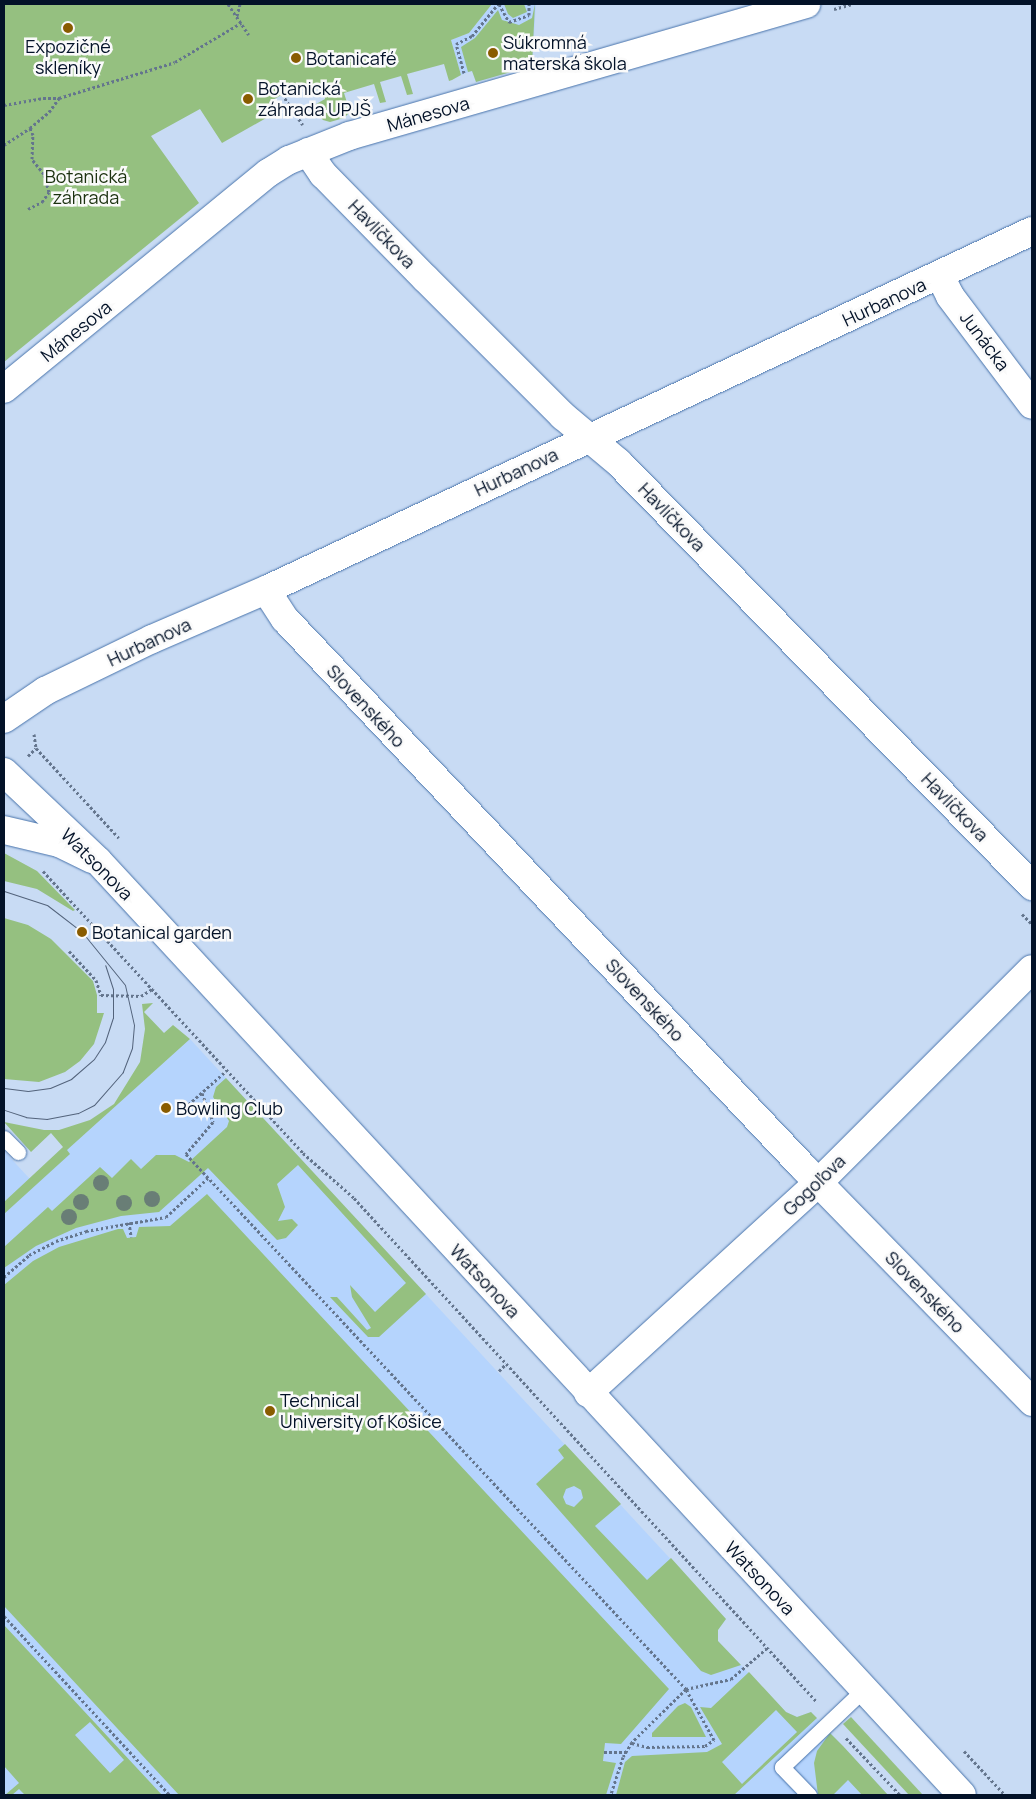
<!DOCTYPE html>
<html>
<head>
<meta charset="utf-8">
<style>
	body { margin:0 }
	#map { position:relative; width:1036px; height:1799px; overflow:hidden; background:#c8dbf4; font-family:Manrope,sans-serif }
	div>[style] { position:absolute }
	.built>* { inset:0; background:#b5d4fd }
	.green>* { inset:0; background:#95c080 }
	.path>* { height:3px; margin-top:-1.5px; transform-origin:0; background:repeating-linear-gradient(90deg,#64758d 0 2.5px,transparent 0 5px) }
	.roads { filter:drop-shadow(0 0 1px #4873ab) drop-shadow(0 0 1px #4873ab) }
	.service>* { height:15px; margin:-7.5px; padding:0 7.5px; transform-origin:7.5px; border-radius:7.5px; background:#fff }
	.minor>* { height:28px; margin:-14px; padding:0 14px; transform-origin:14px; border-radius:14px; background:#fff }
	.tertiary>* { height:28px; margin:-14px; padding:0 14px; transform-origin:14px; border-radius:14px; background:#fff }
	.tram>* { height:1px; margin:-0.5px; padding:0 0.5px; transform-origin:0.5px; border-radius:0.5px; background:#53637b }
	.trees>* { width:16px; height:16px; margin:-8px; border-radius:50%; background:#697e76 }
	.dots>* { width:14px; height:14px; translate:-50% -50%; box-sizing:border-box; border:2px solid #fafafa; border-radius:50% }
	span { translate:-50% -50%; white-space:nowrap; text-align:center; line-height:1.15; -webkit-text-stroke:5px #fafafa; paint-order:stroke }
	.poi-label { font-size:18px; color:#031228 }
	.left { translate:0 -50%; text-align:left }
	.street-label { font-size:18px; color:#031228 }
	.park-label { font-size:18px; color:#1b310f }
	.frame { position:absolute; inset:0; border:5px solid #031228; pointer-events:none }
</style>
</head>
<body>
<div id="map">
	<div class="built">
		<div style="clip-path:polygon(492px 4px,536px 4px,532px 66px,476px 82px,472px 71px,461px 75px,451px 40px,469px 33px)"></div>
		<div style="clip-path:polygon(190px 1039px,726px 1619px,718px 1630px,718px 1641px,786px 1712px,797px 1717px,811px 1712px,888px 1795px,4px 1795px,4px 1151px,29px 1178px,36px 1177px)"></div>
	</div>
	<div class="green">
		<div style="clip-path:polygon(4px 4px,492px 4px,469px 33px,451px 40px,461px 75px,452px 80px,449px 81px,444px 64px,407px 74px,413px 94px,407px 95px,401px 76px,380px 82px,386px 102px,380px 103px,374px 84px,344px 93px,350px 112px,344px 118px,330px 122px,323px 120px,311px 107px,325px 99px,324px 88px,308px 87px,303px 83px,269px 102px,275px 113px,222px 143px,200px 109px,151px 136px,199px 203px,4px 362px)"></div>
		<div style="clip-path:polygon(504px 4px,524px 4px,527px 12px,513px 18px,508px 14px)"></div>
		<div style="clip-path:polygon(535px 4px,532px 66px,476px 82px,472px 71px,468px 72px,461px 47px,475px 38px,498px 10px,502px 20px,519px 25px,532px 18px)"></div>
		<div style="clip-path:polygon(4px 853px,37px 871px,75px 910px,73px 911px,37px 889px,4px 881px)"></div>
		<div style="clip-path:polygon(4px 918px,28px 925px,51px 939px,93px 981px,97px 995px,97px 1013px,104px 1013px,94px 1044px,80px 1061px,65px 1072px,39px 1082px,4px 1079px)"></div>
		<div style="clip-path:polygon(153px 1003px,144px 1012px,164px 1033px,173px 1025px,190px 1039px,67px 1150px,70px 1154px,4px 1214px,4px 1202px,63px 1147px,51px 1133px,31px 1152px,4px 1122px,44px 1130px,59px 1130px,90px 1120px,114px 1104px,140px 1062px,145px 1029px,142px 1004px)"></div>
		<div style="clip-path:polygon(226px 1078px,426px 1294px,379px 1337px,368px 1337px,330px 1297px,337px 1297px,367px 1330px,371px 1328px,352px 1297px,350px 1285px,375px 1312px,406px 1283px,298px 1165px,277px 1184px,285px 1207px,278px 1221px,292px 1219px,298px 1225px,286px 1238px,277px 1240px,208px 1168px,159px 1212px,121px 1216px,76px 1228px,36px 1246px,4px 1268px,4px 1247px,48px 1207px,52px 1211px,100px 1167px,112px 1178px,131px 1159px,141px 1169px,156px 1155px,175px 1155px,189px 1162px,227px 1127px,229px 1121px,213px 1097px,216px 1087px)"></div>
		<div style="clip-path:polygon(207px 1194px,669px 1689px,621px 1744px,605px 1743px,603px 1761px,616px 1763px,606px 1795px,179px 1795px,4px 1606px,4px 1285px,33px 1261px,59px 1247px,118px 1229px,123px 1229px,127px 1238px,136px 1237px,139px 1227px,170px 1226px)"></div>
		<div style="clip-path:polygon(evenodd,565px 1444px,621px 1504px,595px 1526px,647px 1580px,671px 1558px,726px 1619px,718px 1630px,718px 1641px,741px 1665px,711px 1675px,701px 1671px,536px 1484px,564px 1458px,558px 1450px,565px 1444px,574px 1486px,581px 1490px,583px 1498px,574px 1507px,566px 1504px,563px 1497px,566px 1489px,574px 1486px)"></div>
		<div style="clip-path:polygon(evenodd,4px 1625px,162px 1795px,25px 1795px,19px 1789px,12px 1795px,5px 1795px,19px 1783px,4px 1766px,4px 1625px,90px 1722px,124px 1760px,110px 1773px,75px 1735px,90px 1722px)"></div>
		<div style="clip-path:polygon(evenodd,749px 1672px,786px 1712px,797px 1717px,811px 1712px,817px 1718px,734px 1795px,616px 1795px,625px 1762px,632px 1756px,707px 1752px,722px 1744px,700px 1707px,711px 1708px,749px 1672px,776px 1710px,797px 1732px,742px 1784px,722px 1762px,776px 1710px)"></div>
		<div style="clip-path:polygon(685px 1703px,691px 1707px,706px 1737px,652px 1737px,652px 1733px,678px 1706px)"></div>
		<div style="clip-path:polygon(851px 1717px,923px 1795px,909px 1795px,843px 1724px)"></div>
		<div style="clip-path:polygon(830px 1733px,843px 1746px,888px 1795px,862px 1795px,848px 1780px,833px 1795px,818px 1795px,814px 1763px,817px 1751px)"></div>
	</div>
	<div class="path">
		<div style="left:228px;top:4px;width:37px;rotate:56deg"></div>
		<div style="left:499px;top:4px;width:21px;rotate:61deg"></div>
		<div style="left:509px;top:22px;width:21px;rotate:-19deg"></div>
		<div style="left:529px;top:15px;width:11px;rotate:-90deg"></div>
		<div style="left:834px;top:9px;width:20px;rotate:-15deg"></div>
		<div style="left:237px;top:16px;width:12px;rotate:-76deg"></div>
		<div style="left:464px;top:73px;width:30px;rotate:-105deg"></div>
		<div style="left:456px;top:44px;width:18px;rotate:-27deg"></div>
		<div style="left:472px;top:36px;width:41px;rotate:-50.9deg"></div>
		<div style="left:282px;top:94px;width:37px;rotate:56deg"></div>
		<div style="left:4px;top:105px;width:40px;rotate:-10deg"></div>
		<div style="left:43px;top:98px;width:16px"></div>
		<div style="left:59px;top:98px;width:121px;rotate:-17.2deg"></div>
		<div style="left:175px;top:62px;width:77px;rotate:-30.6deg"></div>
		<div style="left:4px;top:145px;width:31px;rotate:-33deg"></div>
		<div style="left:30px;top:128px;width:25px;rotate:-40deg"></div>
		<div style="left:49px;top:112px;width:17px;rotate:-54deg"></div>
		<div style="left:28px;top:209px;width:16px;rotate:-27deg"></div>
		<div style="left:42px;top:202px;width:12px;rotate:-55deg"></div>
		<div style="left:49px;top:192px;width:19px;rotate:-106deg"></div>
		<div style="left:44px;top:174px;width:19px;rotate:-129deg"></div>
		<div style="left:32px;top:159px;width:24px;rotate:-88deg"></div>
		<div style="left:33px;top:135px;width:8px;rotate:-113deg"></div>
		<div style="left:34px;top:734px;width:14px;rotate:82deg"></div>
		<div style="left:36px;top:748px;width:122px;rotate:47.3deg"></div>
		<div style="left:28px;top:756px;width:11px;rotate:-45deg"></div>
		<div style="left:43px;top:871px;width:384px;rotate:47.3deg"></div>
		<div style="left:303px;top:1153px;width:68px;rotate:41.4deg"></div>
		<div style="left:354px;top:1198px;width:684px;rotate:47.43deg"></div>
		<div style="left:1022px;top:914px;width:14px;rotate:45deg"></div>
		<div style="left:69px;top:951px;width:40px;rotate:47deg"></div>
		<div style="left:96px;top:980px;width:16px;rotate:72deg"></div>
		<div style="left:101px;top:995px;width:40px;rotate:1.4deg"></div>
		<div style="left:141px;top:996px;width:15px;rotate:-32deg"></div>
		<div style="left:202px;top:1093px;width:31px;rotate:69deg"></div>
		<div style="left:213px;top:1122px;width:42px;rotate:130.2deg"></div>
		<div style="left:186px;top:1154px;width:732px;rotate:46.94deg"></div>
		<div style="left:686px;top:1689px;width:76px;rotate:135.5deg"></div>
		<div style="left:632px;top:1742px;width:17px;rotate:121deg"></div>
		<div style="left:623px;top:1757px;width:40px;rotate:108deg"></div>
		<div style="left:181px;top:1111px;width:60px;rotate:-41.6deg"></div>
		<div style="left:129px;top:1222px;width:15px;rotate:82deg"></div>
		<div style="left:4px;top:1277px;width:33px;rotate:-41deg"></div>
		<div style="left:29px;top:1255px;width:30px;rotate:-27deg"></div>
		<div style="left:56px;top:1241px;width:32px;rotate:-18deg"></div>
		<div style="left:86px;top:1231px;width:81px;rotate:-9.9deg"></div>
		<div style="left:166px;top:1217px;width:57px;rotate:-42.9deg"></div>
		<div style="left:499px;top:1371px;width:10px;rotate:-45deg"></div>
		<div style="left:4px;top:1616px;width:244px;rotate:47.2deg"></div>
		<div style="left:846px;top:1738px;width:79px;rotate:46.5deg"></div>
		<div style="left:632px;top:1743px;width:16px;rotate:15deg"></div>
		<div style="left:647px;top:1747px;width:58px;rotate:-1deg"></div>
		<div style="left:705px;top:1746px;width:11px;rotate:-34deg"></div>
		<div style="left:714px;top:1740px;width:58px;rotate:-118.8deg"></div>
		<div style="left:686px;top:1689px;width:46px;rotate:-12.5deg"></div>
		<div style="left:731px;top:1679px;width:48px;rotate:-40.7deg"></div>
		<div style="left:964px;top:1751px;width:60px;rotate:47deg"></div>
		<div style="left:604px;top:1752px;width:22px"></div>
	</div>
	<div class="roads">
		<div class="service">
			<div style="left:4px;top:1138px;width:20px;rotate:45deg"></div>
			<div style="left:809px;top:1795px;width:39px;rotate:-134deg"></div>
			<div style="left:782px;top:1767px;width:112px;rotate:-43.5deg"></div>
		</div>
		<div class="minor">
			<div style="left:308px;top:152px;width:27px;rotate:56deg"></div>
			<div style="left:323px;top:174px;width:147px;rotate:45.6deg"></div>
			<div style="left:426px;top:279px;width:194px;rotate:45deg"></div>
			<div style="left:563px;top:416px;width:72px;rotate:39.9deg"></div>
			<div style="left:618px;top:462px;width:593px;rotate:45.68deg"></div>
			<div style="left:940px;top:276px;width:22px;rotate:63deg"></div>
			<div style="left:950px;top:296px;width:136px;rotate:53deg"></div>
			<div style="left:4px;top:389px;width:341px;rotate:-39.3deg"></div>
			<div style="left:268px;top:173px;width:25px;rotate:-32deg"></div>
			<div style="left:289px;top:160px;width:65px;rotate:-21.8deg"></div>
			<div style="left:349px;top:136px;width:476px;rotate:-16.1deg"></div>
			<div style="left:266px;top:590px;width:35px;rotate:57deg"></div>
			<div style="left:285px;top:619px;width:755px;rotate:46.61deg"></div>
			<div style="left:804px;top:1168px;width:327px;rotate:45.7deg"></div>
			<div style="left:4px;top:719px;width:50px;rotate:-34.3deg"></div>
			<div style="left:45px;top:691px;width:119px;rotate:-25.9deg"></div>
			<div style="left:152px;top:639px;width:124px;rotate:-23.3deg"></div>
			<div style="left:266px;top:590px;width:846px;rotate:-25.11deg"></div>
			<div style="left:4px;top:830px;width:57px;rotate:13.3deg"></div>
			<div style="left:59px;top:843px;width:37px;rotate:26deg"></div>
			<div style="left:588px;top:1393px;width:313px;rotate:-42.4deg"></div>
			<div style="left:819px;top:1182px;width:301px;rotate:-45deg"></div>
		</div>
		<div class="tertiary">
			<div style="left:4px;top:772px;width:129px;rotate:43.4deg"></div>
			<div style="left:98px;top:861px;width:1272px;rotate:47.23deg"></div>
		</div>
	</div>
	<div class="tram">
		<div style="left:4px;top:891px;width:45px;rotate:18deg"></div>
		<div style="left:47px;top:905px;width:44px;rotate:37.6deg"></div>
		<div style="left:82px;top:932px;width:68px;rotate:50.9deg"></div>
		<div style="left:125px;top:985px;width:41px;rotate:77.3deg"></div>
		<div style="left:134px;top:1025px;width:23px;rotate:95deg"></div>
		<div style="left:132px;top:1048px;width:26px;rotate:111deg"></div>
		<div style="left:123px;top:1072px;width:44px;rotate:131.3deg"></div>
		<div style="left:94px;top:1105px;width:18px;rotate:153deg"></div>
		<div style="left:78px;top:1113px;width:32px;rotate:169deg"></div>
		<div style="left:47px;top:1119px;width:21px;rotate:-175deg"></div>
		<div style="left:26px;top:1117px;width:23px;rotate:-162deg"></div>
		<div style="left:4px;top:1088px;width:24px;rotate:7deg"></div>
		<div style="left:28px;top:1091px;width:22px;rotate:-8deg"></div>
		<div style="left:50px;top:1088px;width:23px;rotate:-23deg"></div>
		<div style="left:71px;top:1079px;width:30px;rotate:-41deg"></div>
		<div style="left:94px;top:1059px;width:20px;rotate:-57deg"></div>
		<div style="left:105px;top:1042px;width:25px;rotate:-72deg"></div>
		<div style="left:113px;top:1018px;width:29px;rotate:-90deg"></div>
		<div style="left:113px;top:989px;width:25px;rotate:-108deg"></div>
	</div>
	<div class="trees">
		<div style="left:101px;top:1183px"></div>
		<div style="left:152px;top:1199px"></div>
		<div style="left:81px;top:1202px"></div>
		<div style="left:124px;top:1203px"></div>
		<div style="left:69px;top:1217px"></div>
	</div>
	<div class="dots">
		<div style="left:68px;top:28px;background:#895c00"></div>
		<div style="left:493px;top:53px;background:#895c00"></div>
		<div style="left:296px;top:58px;background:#895c00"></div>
		<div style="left:248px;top:99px;background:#895c00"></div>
		<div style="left:82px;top:932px;background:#895c00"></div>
		<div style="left:166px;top:1108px;background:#895c00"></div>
		<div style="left:270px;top:1411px;background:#895c00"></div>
	</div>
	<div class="poi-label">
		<span class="left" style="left:503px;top:53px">Súkromná<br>materská škola</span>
		<span style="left:68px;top:57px">Expozičné<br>skleníky</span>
		<span class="left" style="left:306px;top:58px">Botanicafé</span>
		<span class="left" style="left:258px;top:99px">Botanická<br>záhrada UPJŠ</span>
		<span class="left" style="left:92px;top:932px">Botanical garden</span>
		<span class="left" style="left:176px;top:1108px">Bowling Club</span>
		<span class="left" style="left:280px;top:1411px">Technical<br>University of Košice</span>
	</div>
	<div class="street-label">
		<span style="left:428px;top:114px;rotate:-16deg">Mánesova</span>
		<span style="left:382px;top:234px;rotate:46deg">Havlíčkova</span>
		<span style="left:884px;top:302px;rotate:-25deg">Hurbanova</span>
		<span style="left:76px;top:331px;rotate:-39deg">Mánesova</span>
		<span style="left:985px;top:341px;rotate:53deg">Junácka</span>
		<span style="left:516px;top:472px;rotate:-25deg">Hurbanova</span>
		<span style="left:672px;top:517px;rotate:46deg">Havlíčkova</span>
		<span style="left:149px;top:642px;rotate:-25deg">Hurbanova</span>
		<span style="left:366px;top:706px;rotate:47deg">Slovenského</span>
		<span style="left:955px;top:807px;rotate:46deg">Havlíčkova</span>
		<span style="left:97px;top:864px;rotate:45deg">Watsonova</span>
		<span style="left:645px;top:1000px;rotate:47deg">Slovenského</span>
		<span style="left:814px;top:1185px;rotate:-44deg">Gogoľova</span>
		<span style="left:485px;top:1281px;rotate:47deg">Watsonova</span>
		<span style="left:925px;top:1292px;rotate:46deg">Slovenského</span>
		<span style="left:760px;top:1578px;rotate:47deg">Watsonova</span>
	</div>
	<div class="park-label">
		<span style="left:86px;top:187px">Botanická<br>záhrada</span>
	</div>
	<div class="frame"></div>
</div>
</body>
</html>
